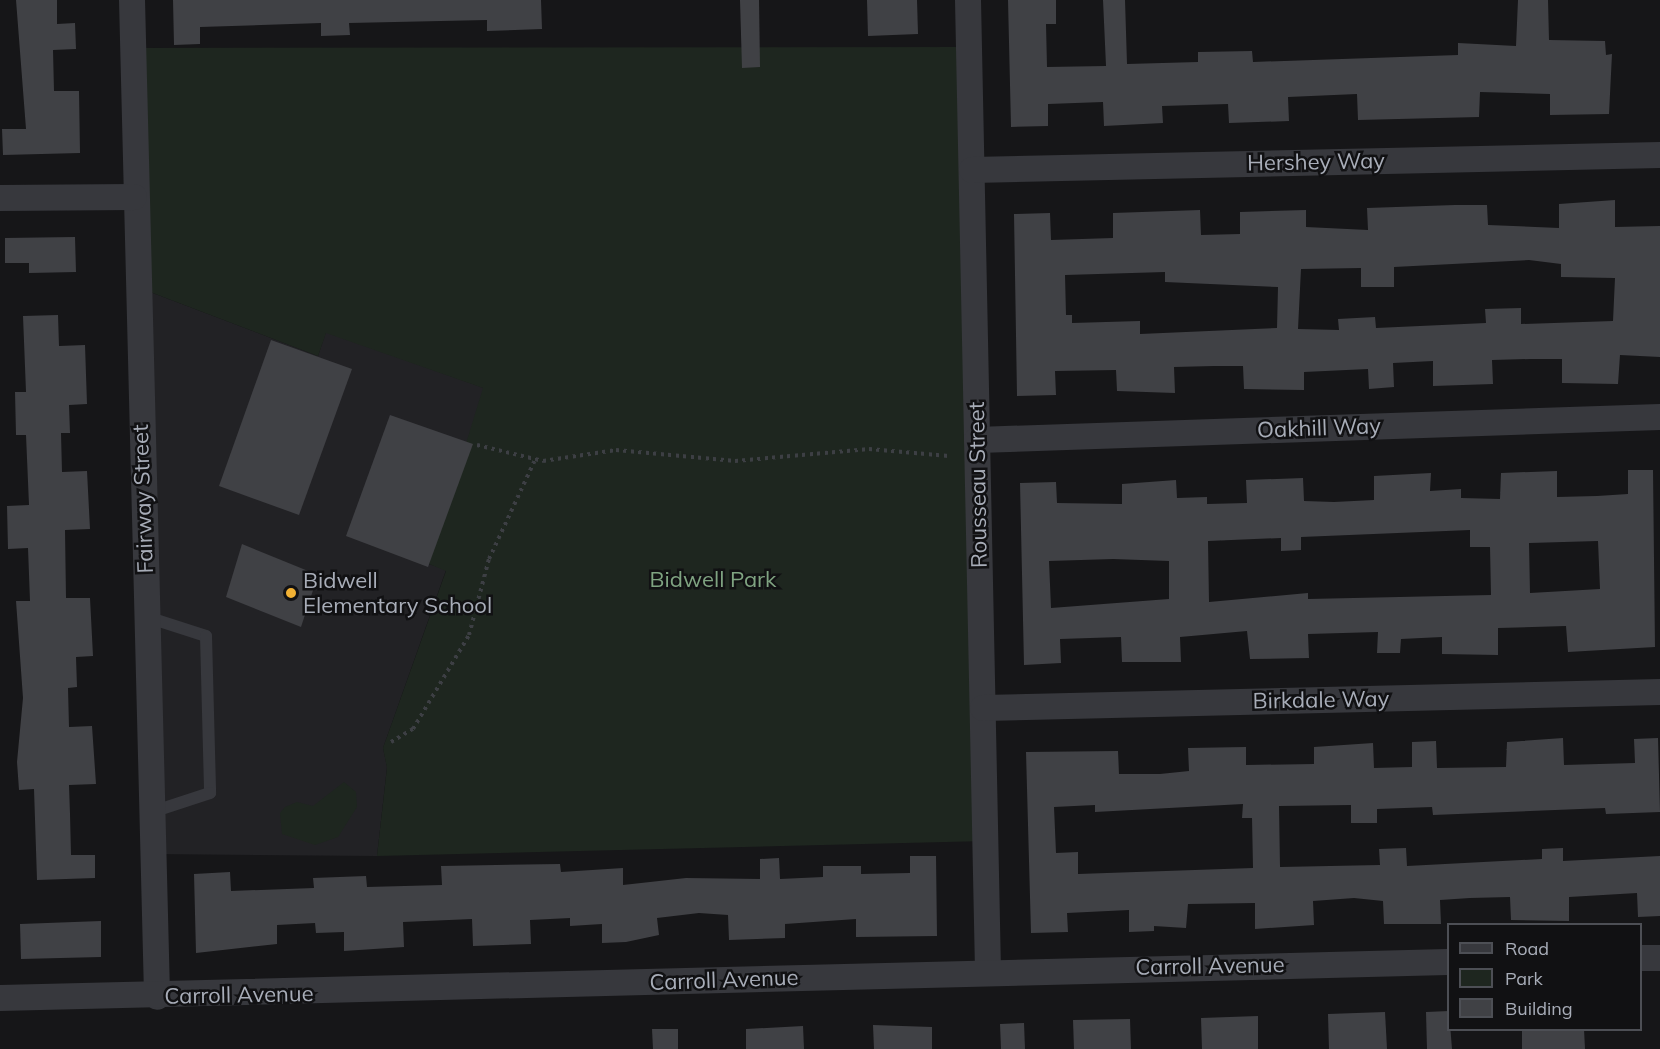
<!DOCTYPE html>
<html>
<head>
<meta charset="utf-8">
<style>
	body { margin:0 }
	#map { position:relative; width:1660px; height:1049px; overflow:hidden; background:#161618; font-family:Mulish,sans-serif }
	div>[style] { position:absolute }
	.built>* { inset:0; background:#222225 }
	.green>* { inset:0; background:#1e261f }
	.building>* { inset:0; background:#404145 }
	.path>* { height:4px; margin-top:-2px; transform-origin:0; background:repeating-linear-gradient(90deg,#3d3f44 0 3px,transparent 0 7.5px) }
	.lane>* { height:12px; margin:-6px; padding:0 6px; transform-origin:6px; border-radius:6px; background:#37383d }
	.street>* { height:26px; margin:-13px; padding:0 13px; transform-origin:13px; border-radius:13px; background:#37383d }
	.dots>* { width:16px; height:16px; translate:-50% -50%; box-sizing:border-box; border:3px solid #111113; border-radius:50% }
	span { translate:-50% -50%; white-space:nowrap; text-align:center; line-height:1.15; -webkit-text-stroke:5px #111113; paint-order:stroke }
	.street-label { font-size:22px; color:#a8adb8 }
	.poi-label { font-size:22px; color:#a8adb8 }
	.left { translate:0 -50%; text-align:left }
	.park-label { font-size:22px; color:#7fa381 }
	.legend { position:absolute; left:1447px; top:923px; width:195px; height:108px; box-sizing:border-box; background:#111113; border:2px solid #4d4f55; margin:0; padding:8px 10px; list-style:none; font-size:18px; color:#a8adb8 }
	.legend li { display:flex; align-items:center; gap:12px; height:30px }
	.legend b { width:30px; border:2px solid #4d4f55 }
</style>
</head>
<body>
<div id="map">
	<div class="built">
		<div style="clip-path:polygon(137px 287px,318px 356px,326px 332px,484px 388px,429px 564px,446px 570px,383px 748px,387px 767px,377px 856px,153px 854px)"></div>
	</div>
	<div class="green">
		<div style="clip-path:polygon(969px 47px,986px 841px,377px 856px,387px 768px,383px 748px,446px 571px,429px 564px,483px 388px,326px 333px,318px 356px,137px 287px,132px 48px)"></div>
		<div style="clip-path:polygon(344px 782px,356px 792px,357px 807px,338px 837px,315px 845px,282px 834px,280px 813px,285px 807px,297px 802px,313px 806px)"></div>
	</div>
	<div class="building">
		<div style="clip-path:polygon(16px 0,57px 0,57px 24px,75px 23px,76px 49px,53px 50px,54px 91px,79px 91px,80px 153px,3px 155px,2px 129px,26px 129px)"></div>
		<div style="clip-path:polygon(173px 0,541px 0,542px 29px,487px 31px,487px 20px,349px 23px,350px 35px,321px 36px,321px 23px,200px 27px,200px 44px,174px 45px)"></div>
		<div style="clip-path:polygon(740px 0,759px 0,760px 67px,742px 68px)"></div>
		<div style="clip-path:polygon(867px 0,917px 0,918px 34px,868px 36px)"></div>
		<div style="clip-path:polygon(1008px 0,1056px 0,1056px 24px,1046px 24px,1047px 67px,1106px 66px,1103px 0,1125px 0,1127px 64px,1198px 62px,1198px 52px,1252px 51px,1253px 62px,1458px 55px,1458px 43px,1516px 46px,1518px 0,1548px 0,1549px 40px,1605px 41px,1606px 55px,1612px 54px,1609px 114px,1550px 115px,1550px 94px,1480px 92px,1479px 117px,1358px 120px,1357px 94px,1288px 97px,1289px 121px,1229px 123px,1228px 104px,1162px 106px,1163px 123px,1104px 126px,1103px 102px,1048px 104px,1048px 126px,1011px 127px)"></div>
		<div style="clip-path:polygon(evenodd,1615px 200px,1615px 227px,1660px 226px,1660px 357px,1620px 355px,1618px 384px,1562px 383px,1562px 359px,1530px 359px,1492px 360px,1493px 384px,1433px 386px,1433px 361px,1393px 363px,1394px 387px,1369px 389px,1368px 369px,1304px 372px,1304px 390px,1244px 389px,1243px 366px,1214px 366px,1174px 367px,1175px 393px,1117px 391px,1116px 370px,1055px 371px,1056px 395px,1017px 396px,1014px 214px,1050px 213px,1051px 240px,1113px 238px,1113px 213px,1200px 210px,1201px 235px,1240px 234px,1240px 212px,1306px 210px,1306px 227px,1368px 230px,1367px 208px,1455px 205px,1487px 205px,1488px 225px,1559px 228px,1559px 204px,1615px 200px,1529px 260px,1561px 264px,1561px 277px,1615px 278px,1613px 321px,1521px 324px,1521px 308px,1485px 309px,1486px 323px,1376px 328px,1375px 317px,1338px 319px,1339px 330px,1298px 329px,1301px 269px,1361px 268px,1361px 287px,1394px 287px,1394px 267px,1529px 260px,1615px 200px,1165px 272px,1165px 282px,1278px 287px,1277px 328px,1140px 334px,1140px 321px,1072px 323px,1072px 315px,1066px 315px,1065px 275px,1165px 272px)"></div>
		<div style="clip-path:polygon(75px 237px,76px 272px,29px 273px,29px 263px,5px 263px,5px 238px)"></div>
		<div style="clip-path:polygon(58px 315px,59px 346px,85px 345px,87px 404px,69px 405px,70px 433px,61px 433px,62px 472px,87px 471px,90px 529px,65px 530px,66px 598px,90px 598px,93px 656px,76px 657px,77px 687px,68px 688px,69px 727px,92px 726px,96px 784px,69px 785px,70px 814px,71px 855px,95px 855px,95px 878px,37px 880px,34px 789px,19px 790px,17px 762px,23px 698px,16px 601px,30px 601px,28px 548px,8px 549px,7px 506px,29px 505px,26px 435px,16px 435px,15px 392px,26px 392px,23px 316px)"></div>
		<div style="clip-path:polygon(271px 340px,352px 369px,299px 515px,219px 486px)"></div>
		<div style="clip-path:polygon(390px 415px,473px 444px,428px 567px,346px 536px)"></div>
		<div style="clip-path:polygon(evenodd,1628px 470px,1653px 470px,1655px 647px,1568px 652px,1566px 626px,1498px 628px,1498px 655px,1442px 654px,1442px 637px,1401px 639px,1400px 653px,1377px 653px,1378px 632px,1308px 634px,1309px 658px,1250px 659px,1247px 631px,1180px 637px,1181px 662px,1122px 662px,1121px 637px,1060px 639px,1061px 663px,1024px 665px,1020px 483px,1056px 482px,1057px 503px,1122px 504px,1122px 484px,1176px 480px,1177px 498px,1207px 497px,1207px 504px,1247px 503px,1246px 480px,1303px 478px,1304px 501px,1334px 502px,1374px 500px,1374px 476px,1431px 473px,1430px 491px,1461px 489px,1461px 498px,1500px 499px,1501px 473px,1557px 471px,1557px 497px,1597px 496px,1628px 494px,1628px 470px,1470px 530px,1470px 547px,1490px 547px,1491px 595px,1308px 599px,1308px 593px,1209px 602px,1208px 541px,1281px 538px,1281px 551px,1301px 550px,1301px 537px,1470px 530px,1628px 470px,1598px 541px,1600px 589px,1530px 593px,1529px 543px,1598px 541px,1628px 470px,1113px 559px,1169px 561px,1169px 599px,1051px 608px,1049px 561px,1113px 559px)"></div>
		<div style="clip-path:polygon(242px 544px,318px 575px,301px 627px,226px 597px)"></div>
		<div style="clip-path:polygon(evenodd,1563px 738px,1564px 765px,1635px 763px,1634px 739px,1658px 738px,1660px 812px,1606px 814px,1605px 808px,1433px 815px,1432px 807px,1377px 809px,1377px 823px,1351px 823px,1351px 805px,1279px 806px,1280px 867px,1380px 865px,1379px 849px,1406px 848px,1407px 866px,1542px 859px,1542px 849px,1563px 848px,1563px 861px,1660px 856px,1660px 916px,1638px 917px,1637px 893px,1569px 897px,1569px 921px,1511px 920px,1510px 897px,1470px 898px,1440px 900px,1441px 924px,1384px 924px,1383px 901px,1354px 898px,1313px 901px,1314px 925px,1255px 929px,1255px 903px,1188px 904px,1186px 928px,1154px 926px,1154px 931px,1129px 932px,1129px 910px,1067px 913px,1068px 932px,1031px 933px,1026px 752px,1118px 751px,1119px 774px,1160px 774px,1189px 771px,1188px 748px,1246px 747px,1246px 765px,1314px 764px,1314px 747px,1373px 743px,1374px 768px,1412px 767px,1412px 742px,1436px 741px,1437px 768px,1506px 767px,1507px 742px,1563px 738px,1243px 804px,1242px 818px,1252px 818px,1253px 868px,1078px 874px,1078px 852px,1056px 853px,1054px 807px,1095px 805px,1095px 812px,1243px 804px)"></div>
		<div style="clip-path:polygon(910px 856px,936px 856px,937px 936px,856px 937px,856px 919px,785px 924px,785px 938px,729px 940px,728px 915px,699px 913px,657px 918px,659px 935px,626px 942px,602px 943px,602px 924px,570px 926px,570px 918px,530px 920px,531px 944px,473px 946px,472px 919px,403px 922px,404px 947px,344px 951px,344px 932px,316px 933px,315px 923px,277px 925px,277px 944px,196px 953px,194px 874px,230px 872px,231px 891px,314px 888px,313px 878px,366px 876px,367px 887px,442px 885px,441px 866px,560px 864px,561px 872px,623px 868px,623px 885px,686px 878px,760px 879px,760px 859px,779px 858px,780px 879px,823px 877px,823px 866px,861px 866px,861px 874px,910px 873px)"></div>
		<div style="clip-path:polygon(101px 921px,101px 957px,21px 959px,20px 924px)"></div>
		<div style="clip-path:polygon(1449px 1011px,1452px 1049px,1427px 1049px,1426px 1012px)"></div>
		<div style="clip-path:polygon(1385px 1012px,1387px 1049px,1329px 1049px,1328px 1014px)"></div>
		<div style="clip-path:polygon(1258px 1016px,1258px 1049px,1202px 1049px,1201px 1018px)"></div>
		<div style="clip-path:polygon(1130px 1019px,1131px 1049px,1074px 1049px,1073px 1020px)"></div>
		<div style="clip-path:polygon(1024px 1023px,1025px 1049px,1001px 1049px,1000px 1024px)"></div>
		<div style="clip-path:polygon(873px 1025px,932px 1027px,932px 1049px,874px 1049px)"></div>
		<div style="clip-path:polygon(803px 1026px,804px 1049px,746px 1049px,746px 1029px)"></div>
		<div style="clip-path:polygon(652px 1029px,678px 1029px,678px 1049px,653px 1049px)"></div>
		<div style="clip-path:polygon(1522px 1029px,1584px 1029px,1585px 1049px,1522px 1049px)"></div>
	</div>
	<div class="path">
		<div style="left:477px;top:445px;width:68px;rotate:13.6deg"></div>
		<div style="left:543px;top:461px;width:74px;rotate:-8.6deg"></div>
		<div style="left:616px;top:450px;width:120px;rotate:5.3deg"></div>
		<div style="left:735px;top:461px;width:135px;rotate:-5.1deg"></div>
		<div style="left:869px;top:449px;width:80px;rotate:5deg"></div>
		<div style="left:391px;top:742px;width:26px;rotate:-31deg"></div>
		<div style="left:413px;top:729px;width:109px;rotate:-59.2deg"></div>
		<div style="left:469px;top:635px;width:79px;rotate:-75.3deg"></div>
		<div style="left:489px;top:559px;width:109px;rotate:-65.1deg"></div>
	</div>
	<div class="lane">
		<div style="left:147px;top:617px;width:62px;rotate:17.9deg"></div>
		<div style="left:206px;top:636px;width:157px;rotate:88.5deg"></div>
		<div style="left:210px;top:793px;width:61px;rotate:161.9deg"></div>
	</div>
	<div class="street">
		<div style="left:132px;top:0;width:997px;rotate:88.56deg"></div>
		<div style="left:968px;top:0;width:970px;rotate:88.82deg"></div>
		<div style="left:972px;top:170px;width:688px;rotate:-1.25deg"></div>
		<div style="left:0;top:198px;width:134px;rotate:-0.4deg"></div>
		<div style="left:977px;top:440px;width:683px;rotate:-1.93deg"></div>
		<div style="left:983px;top:708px;width:677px;rotate:-1.35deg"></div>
		<div style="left:1640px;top:958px;width:20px"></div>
		<div style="left:0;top:998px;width:1448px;rotate:-1.42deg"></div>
	</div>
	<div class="dots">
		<div style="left:291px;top:593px;background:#f2b134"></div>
	</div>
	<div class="street-label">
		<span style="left:1316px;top:162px;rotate:-1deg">Hershey Way</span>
		<span style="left:1319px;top:428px;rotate:-2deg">Oakhill Way</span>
		<span style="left:978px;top:485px;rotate:-91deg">Rousseau Street</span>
		<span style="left:143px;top:499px;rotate:-92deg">Fairway Street</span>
		<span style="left:1321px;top:700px;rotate:-1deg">Birkdale Way</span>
		<span style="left:1210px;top:966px;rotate:-1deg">Carroll Avenue</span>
		<span style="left:724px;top:980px;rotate:-2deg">Carroll Avenue</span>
		<span style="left:239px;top:995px;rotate:-1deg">Carroll Avenue</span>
	</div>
	<div class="poi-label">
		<span class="left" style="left:303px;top:593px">Bidwell<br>Elementary School</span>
	</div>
	<div class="park-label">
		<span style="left:713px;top:580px">Bidwell Park</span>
	</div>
	<ul class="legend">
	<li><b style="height:8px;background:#37383d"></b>Road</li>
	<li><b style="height:16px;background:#1e261f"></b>Park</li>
	<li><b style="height:16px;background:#404145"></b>Building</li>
	</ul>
</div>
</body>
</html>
